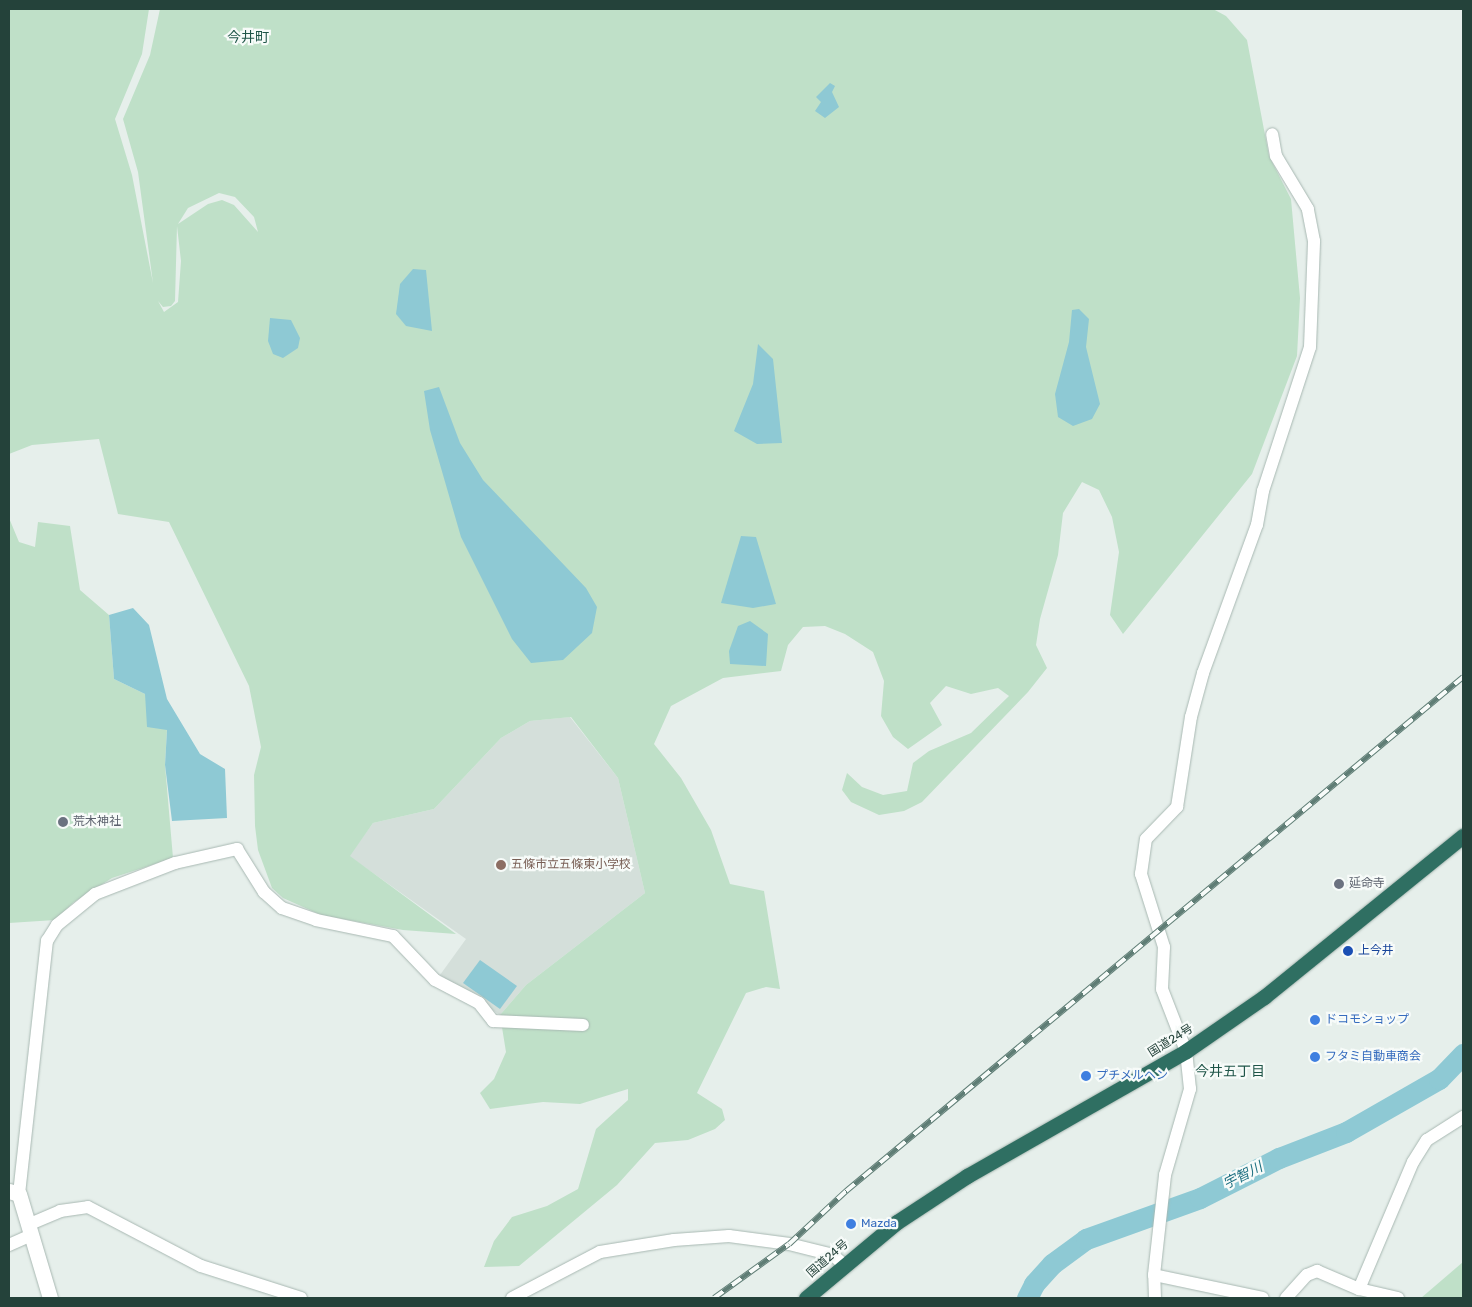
<!DOCTYPE html>
<html>
<head>
<meta charset="utf-8">
<style>
	body { margin:0 }
	#map { position:relative; width:1472px; height:1307px; overflow:hidden; background:#e6efeb; font-family:Rubik,"Noto Sans JP",sans-serif }
	div>[style] { position:absolute }
	.built>* { inset:0; background:#d4dfda }
	.green>* { inset:0; background:#bfe0c8 }
	.water>* { inset:0; background:#8ec9d4 }
	.river>* { height:21px; margin:-10.5px; padding:0 10.5px; transform-origin:10.5px; border-radius:10.5px; background:#8ec9d4 }
	.roads { filter:drop-shadow(0 0 1px #a8b8b2) drop-shadow(0 0 1px #a8b8b2) }
	.street>* { height:12px; margin:-6px; padding:0 6px; transform-origin:6px; border-radius:6px; background:#fff }
	.secondary>* { height:15px; margin:-7.5px; padding:0 7.5px; transform-origin:7.5px; border-radius:7.5px; background:#fff }
	.highway>* { height:15px; margin:-7.5px; padding:0 7.5px; transform-origin:7.5px; border-radius:7.5px; background:#2f6f62 }
	.rail>* { height:5.5px; margin-top:-2.75px; transform-origin:0; background:repeating-linear-gradient(90deg,#f7fbf9 0 11px,#5f7d75 0 22px); box-sizing:border-box; border-block:1px solid #5f7d75 }
	.dots>* { width:14px; height:14px; translate:-50% -50%; box-sizing:border-box; border:2px solid #f7fbf9; border-radius:50% }
	span { translate:-50% -50%; white-space:nowrap; text-align:center; line-height:1.15; -webkit-text-stroke:4.5px #f7fbf9; paint-order:stroke }
	.worship-label { font-size:12px; color:#5b616d }
	.left { translate:0 -50%; text-align:left }
	.education-label { font-size:12px; color:#785e54 }
	.transit-label { font-size:12px; color:#164399 }
	.shop-label { font-size:12px; color:#366cbe }
	.street-label { font-size:12px; color:#24423a }
	.neighbourhood-label { font-size:14px; color:#1f5548 }
	.water-label { font-size:14px; color:#1c6f80; font-style:italic }
	.frame { position:absolute; inset:0; border:10px solid #24423a; pointer-events:none }
</style>
</head>
<body>
<div id="map">
	<div class="built">
		<div style="clip-path:polygon(570px 717px,618px 778px,645px 893px,526px 985px,500px 1015px,440px 975px,466px 939px,349px 856px,373px 823px,434px 809px,501px 738px,530px 721px)"></div>
	</div>
	<div class="green">
		<div style="clip-path:polygon(evenodd,9px 9px,149px 9px,142px 54px,115px 119px,132px 175px,153px 283px,138px 172px,123px 119px,150px 55px,160px 9px,1213px 9px,1226px 16px,1247px 40px,1269px 156px,1291px 199px,1300px 298px,1297px 356px,1252px 474px,1123px 634px,1110px 615px,1119px 552px,1112px 517px,1099px 490px,1082px 482px,1063px 513px,1058px 555px,1040px 619px,1036px 645px,1047px 668px,1028px 692px,922px 802px,904px 811px,879px 815px,851px 802px,842px 790px,847px 773px,862px 787px,883px 795px,907px 791px,913px 763px,929px 751px,971px 733px,1009px 696px,998px 688px,971px 694px,946px 686px,930px 703px,942px 725px,908px 749px,893px 737px,881px 716px,884px 681px,873px 652px,845px 634px,825px 626px,803px 627px,788px 645px,781px 671px,723px 678px,671px 706px,654px 744px,681px 778px,711px 830px,730px 884px,764px 891px,780px 989px,766px 987px,746px 993px,697px 1093px,722px 1109px,725px 1120px,715px 1129px,688px 1140px,655px 1143px,617px 1185px,519px 1266px,484px 1267px,494px 1241px,512px 1217px,547px 1206px,578px 1189px,596px 1129px,628px 1100px,628px 1089px,580px 1104px,543px 1102px,490px 1109px,480px 1093px,494px 1079px,506px 1052px,500px 1015px,526px 985px,645px 893px,618px 778px,571px 717px,530px 721px,501px 738px,434px 809px,373px 823px,350px 856px,456px 934px,403px 930px,321px 915px,283px 898px,272px 888px,258px 850px,255px 826px,254px 775px,261px 747px,249px 686px,169px 522px,118px 514px,99px 439px,32px 445px,9px 454px,9px 9px,219px 193px,235px 197px,254px 217px,258px 232px,234px 205px,222px 200px,208px 204px,178px 224px,188px 208px,219px 193px,9px 9px,177px 226px,181px 261px,178px 302px,164px 312px,158px 301px,163px 307px,171px 306px,175px 301px,177px 226px)"></div>
		<div style="clip-path:polygon(9px 518px,19px 542px,35px 547px,38px 522px,70px 526px,80px 590px,109px 615px,114px 679px,145px 694px,167px 729px,165px 765px,173px 858px,112px 878px,74px 902px,55px 920px,9px 923px)"></div>
		<div style="clip-path:polygon(1463px 1262px,1463px 1298px,1421px 1298px)"></div>
	</div>
	<div class="water">
		<div style="clip-path:polygon(830px 83px,835px 86px,832px 92px,839px 107px,825px 118px,815px 111px,821px 102px,816px 97px)"></div>
		<div style="clip-path:polygon(413px 269px,426px 270px,432px 331px,406px 326px,396px 314px,400px 284px)"></div>
		<div style="clip-path:polygon(1079px 309px,1089px 319px,1086px 347px,1100px 404px,1092px 419px,1073px 426px,1058px 417px,1055px 394px,1069px 342px,1072px 310px)"></div>
		<div style="clip-path:polygon(270px 318px,291px 320px,300px 338px,298px 348px,283px 358px,273px 354px,268px 341px)"></div>
		<div style="clip-path:polygon(758px 344px,773px 359px,782px 443px,757px 444px,734px 431px,753px 384px)"></div>
		<div style="clip-path:polygon(439px 387px,460px 443px,483px 480px,586px 588px,597px 607px,592px 633px,563px 660px,531px 663px,512px 639px,461px 537px,430px 430px,424px 391px)"></div>
		<div style="clip-path:polygon(741px 536px,756px 537px,776px 604px,753px 608px,721px 603px)"></div>
		<div style="clip-path:polygon(133px 608px,149px 625px,167px 699px,200px 754px,225px 769px,227px 818px,172px 821px,165px 765px,167px 730px,147px 727px,145px 694px,114px 679px,109px 615px)"></div>
		<div style="clip-path:polygon(750px 621px,768px 634px,766px 666px,730px 664px,729px 651px,738px 626px)"></div>
		<div style="clip-path:polygon(480px 960px,517px 986px,500px 1009px,463px 983px)"></div>
	</div>
	<div class="river">
		<div style="left:1027px;top:1298px;width:16px;rotate:-63deg"></div>
		<div style="left:1034px;top:1284px;width:27px;rotate:-48deg"></div>
		<div style="left:1052px;top:1264px;width:42px;rotate:-36.3deg"></div>
		<div style="left:1086px;top:1239px;width:121px;rotate:-19.8deg"></div>
		<div style="left:1200px;top:1198px;width:89px;rotate:-26.9deg"></div>
		<div style="left:1279px;top:1158px;width:72px;rotate:-21.2deg"></div>
		<div style="left:1346px;top:1132px;width:107px;rotate:-29.7deg"></div>
		<div style="left:1439px;top:1079px;width:35px;rotate:-46deg"></div>
	</div>
	<div class="roads">
		<div class="street">
			<div style="left:19px;top:1194px;width:255px;rotate:-83.7deg"></div>
			<div style="left:47px;top:941px;width:19px;rotate:-58deg"></div>
			<div style="left:57px;top:925px;width:49px;rotate:-39.2deg"></div>
			<div style="left:95px;top:894px;width:86px;rotate:-21.2deg"></div>
			<div style="left:175px;top:863px;width:64px;rotate:-12.7deg"></div>
			<div style="left:237px;top:849px;width:51px;rotate:57.9deg"></div>
			<div style="left:264px;top:892px;width:24px;rotate:42deg"></div>
			<div style="left:282px;top:908px;width:36px;rotate:19deg"></div>
			<div style="left:316px;top:920px;width:79px;rotate:11.7deg"></div>
			<div style="left:393px;top:936px;width:61px;rotate:46.3deg"></div>
			<div style="left:435px;top:980px;width:50px;rotate:27.6deg"></div>
			<div style="left:479px;top:1003px;width:23px;rotate:52deg"></div>
			<div style="left:493px;top:1021px;width:90px;rotate:2.5deg"></div>
			<div style="left:30px;top:1224px;width:33px;rotate:-23deg"></div>
			<div style="left:60px;top:1211px;width:28px;rotate:-8deg"></div>
			<div style="left:88px;top:1207px;width:127px;rotate:27.6deg"></div>
			<div style="left:201px;top:1266px;width:105px;rotate:17.7deg"></div>
			<div style="left:9px;top:1245px;width:24px;rotate:-24deg"></div>
			<div style="left:1154px;top:1275px;width:111px;rotate:11.9deg"></div>
			<div style="left:512px;top:1298px;width:99px;rotate:-27.6deg"></div>
			<div style="left:600px;top:1252px;width:75px;rotate:-9.2deg"></div>
			<div style="left:674px;top:1240px;width:55px;rotate:-4.2deg"></div>
			<div style="left:729px;top:1236px;width:61px;rotate:7.6deg"></div>
			<div style="left:789px;top:1244px;width:45px;rotate:14deg"></div>
			<div style="left:833px;top:1255px;width:13px;rotate:42deg"></div>
			<div style="left:1155px;top:1298px;width:23px;rotate:-92deg"></div>
			<div style="left:1154px;top:1275px;width:101px;rotate:-83.7deg"></div>
			<div style="left:1165px;top:1175px;width:90px;rotate:-73.8deg"></div>
			<div style="left:1190px;top:1089px;width:38px;rotate:-96deg"></div>
			<div style="left:1186px;top:1051px;width:66px;rotate:-111.2deg"></div>
			<div style="left:1162px;top:989px;width:42px;rotate:-87.3deg"></div>
			<div style="left:1164px;top:947px;width:77px;rotate:-107.5deg"></div>
			<div style="left:1141px;top:874px;width:35px;rotate:-82deg"></div>
			<div style="left:1146px;top:839px;width:45px;rotate:-45.9deg"></div>
			<div style="left:1177px;top:807px;width:91px;rotate:-81.2deg"></div>
			<div style="left:1191px;top:717px;width:46px;rotate:-74.7deg"></div>
			<div style="left:1203px;top:673px;width:158px;rotate:-70deg"></div>
			<div style="left:1257px;top:525px;width:35px;rotate:-80deg"></div>
			<div style="left:1263px;top:491px;width:151px;rotate:-71.9deg"></div>
			<div style="left:1310px;top:347px;width:106px;rotate:-87.8deg"></div>
			<div style="left:1314px;top:241px;width:33px;rotate:-101deg"></div>
			<div style="left:1308px;top:209px;width:62px;rotate:-121.1deg"></div>
			<div style="left:1276px;top:156px;width:22px;rotate:-100deg"></div>
			<div style="left:1286px;top:1298px;width:31px;rotate:-48deg"></div>
			<div style="left:1307px;top:1275px;width:11px;rotate:-22deg"></div>
			<div style="left:1317px;top:1271px;width:46px;rotate:23.2deg"></div>
			<div style="left:1398px;top:1298px;width:40px;rotate:-167deg"></div>
			<div style="left:1359px;top:1289px;width:138px;rotate:-67deg"></div>
			<div style="left:1413px;top:1162px;width:26px;rotate:-58deg"></div>
			<div style="left:1427px;top:1140px;width:43px;rotate:-32.6deg"></div>
		</div>
		<div class="secondary">
			<div style="left:9px;top:1191px;width:10px;rotate:17deg"></div>
			<div style="left:19px;top:1194px;width:109px;rotate:73.4deg"></div>
		</div>
		<div class="highway">
			<div style="left:806px;top:1298px;width:119px;rotate:-39.9deg"></div>
			<div style="left:897px;top:1222px;width:84px;rotate:-33.3deg"></div>
			<div style="left:967px;top:1176px;width:252px;rotate:-29.7deg"></div>
			<div style="left:1186px;top:1051px;width:95px;rotate:-34.7deg"></div>
			<div style="left:1264px;top:997px;width:256px;rotate:-39deg"></div>
		</div>
	</div>
	<div class="rail">
		<div style="left:714px;top:1298px;width:92px;rotate:-35.8deg"></div>
		<div style="left:789px;top:1244px;width:78px;rotate:-42.9deg"></div>
		<div style="left:846px;top:1191px;width:803px;rotate:-39.8deg"></div>
	</div>
	<div class="dots">
		<div style="left:63px;top:822px;background:#6b7280"></div>
		<div style="left:501px;top:865px;background:#8d6e63"></div>
		<div style="left:1339px;top:884px;background:#6b7280"></div>
		<div style="left:1348px;top:951px;background:#1a4fb4"></div>
		<div style="left:1315px;top:1020px;background:#3f7fe0"></div>
		<div style="left:1315px;top:1057px;background:#3f7fe0"></div>
		<div style="left:1086px;top:1076px;background:#3f7fe0"></div>
		<div style="left:851px;top:1224px;background:#3f7fe0"></div>
	</div>
	<div class="worship-label">
		<span class="left" style="left:73px;top:822px">荒木神社</span>
		<span class="left" style="left:1349px;top:884px">延命寺</span>
	</div>
	<div class="education-label">
		<span class="left" style="left:511px;top:865px">五條市立五條東小学校</span>
	</div>
	<div class="transit-label">
		<span class="left" style="left:1358px;top:951px">上今井</span>
	</div>
	<div class="shop-label">
		<span class="left" style="left:1325px;top:1020px">ドコモショップ</span>
		<span class="left" style="left:1325px;top:1057px">フタミ自動車商会</span>
		<span class="left" style="left:1096px;top:1076px">プチメルヘン</span>
		<span class="left" style="left:861px;top:1224px">Mazda</span>
	</div>
	<div class="street-label">
		<span style="left:1171px;top:1041px;rotate:-32deg">国道24号</span>
		<span style="left:828px;top:1259px;rotate:-41deg">国道24号</span>
	</div>
	<div class="neighbourhood-label">
		<span style="left:248px;top:38px">今井町</span>
		<span style="left:1230px;top:1072px">今井五丁目</span>
	</div>
	<div class="water-label">
		<span style="left:1243px;top:1176px;rotate:-27deg">宇智川</span>
	</div>
	<div class="frame"></div>
</div>
</body>
</html>
